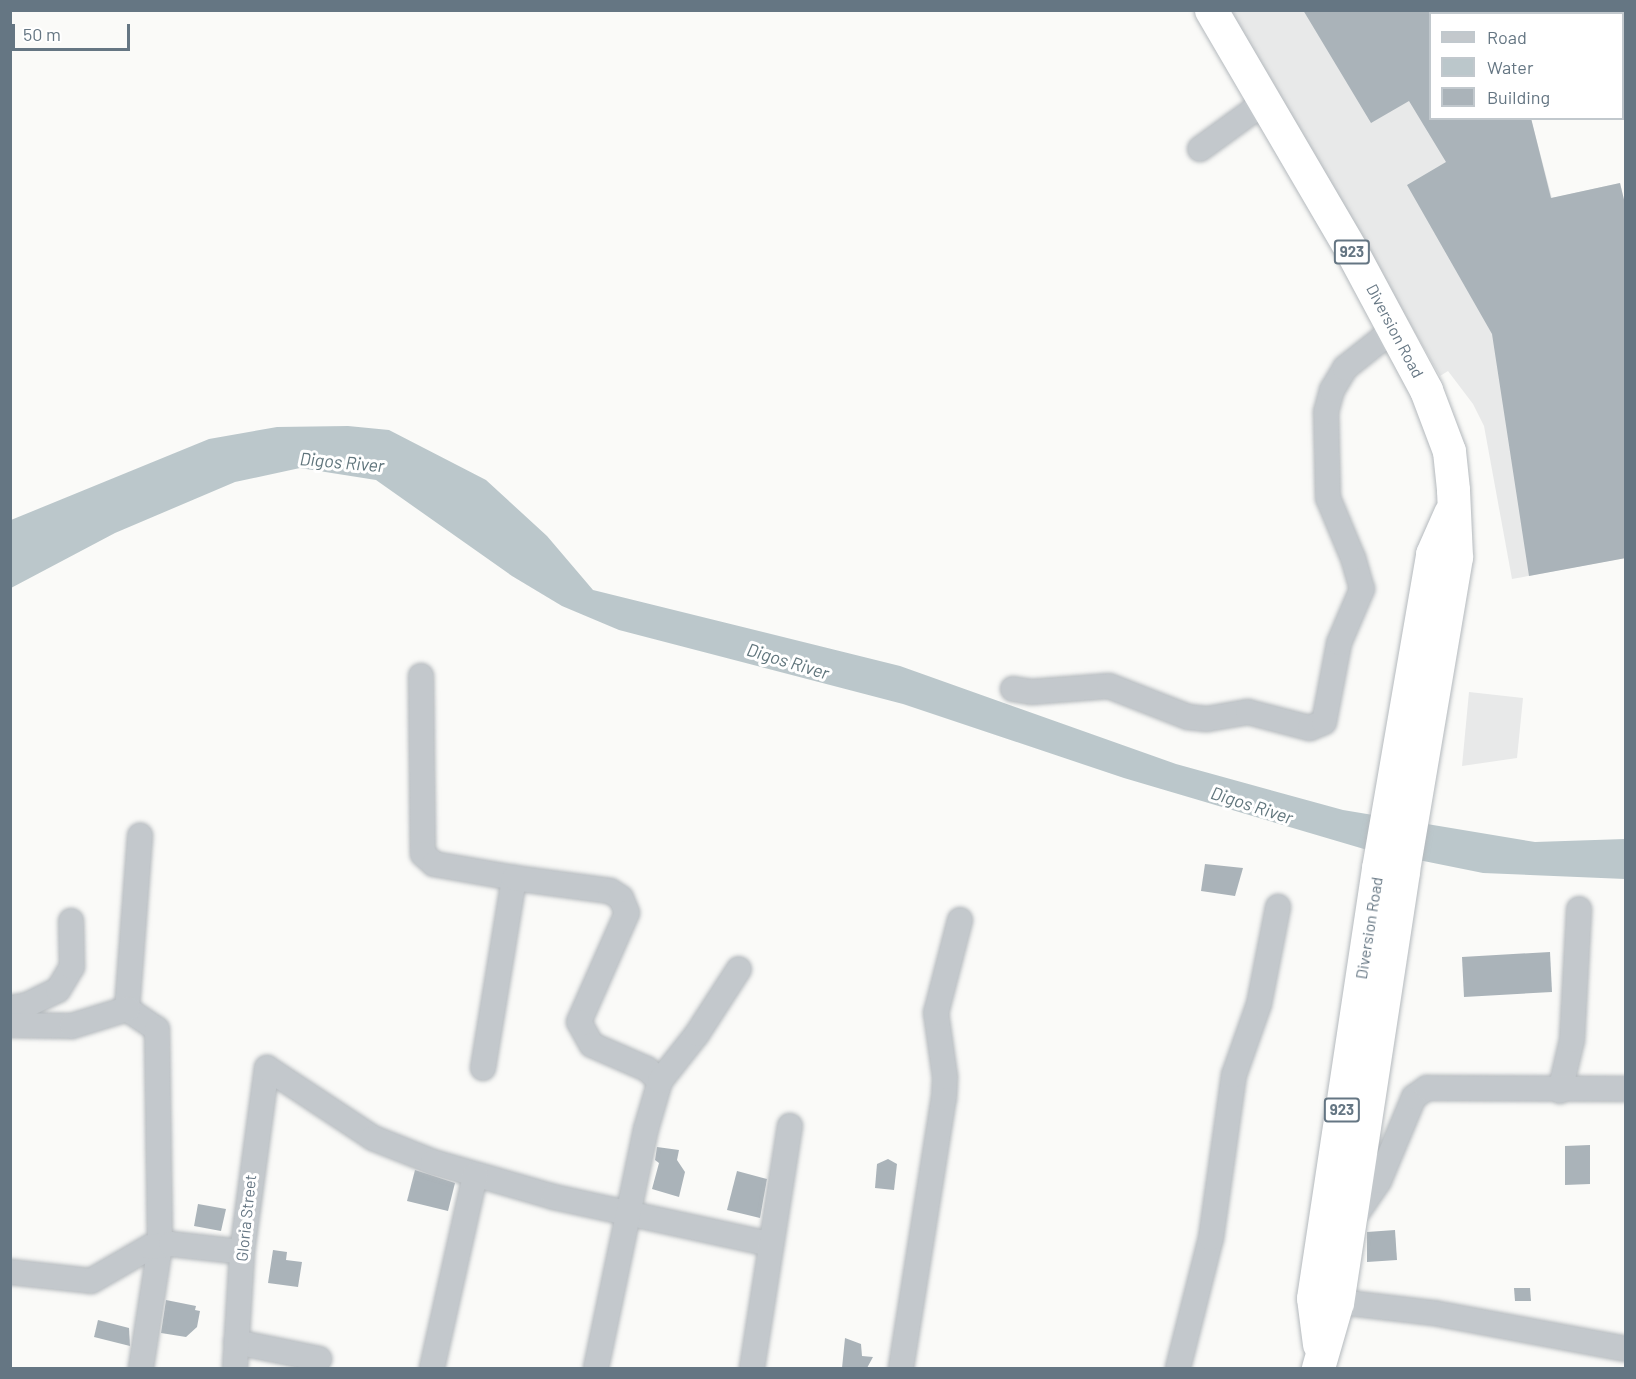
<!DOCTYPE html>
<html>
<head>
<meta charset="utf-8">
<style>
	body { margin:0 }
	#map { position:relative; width:1636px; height:1379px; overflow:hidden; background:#fafaf8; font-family:Barlow,sans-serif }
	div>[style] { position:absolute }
	.built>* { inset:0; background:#e8e9e9 }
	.water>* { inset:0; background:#bbc7cb }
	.building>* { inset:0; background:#aab3b9 }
	.roads { filter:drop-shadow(0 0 2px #b4b9bd) drop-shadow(0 0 2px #b4b9bd) }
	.minor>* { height:24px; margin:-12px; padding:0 12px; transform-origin:12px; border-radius:12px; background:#c3c8cc }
	.highway>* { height:33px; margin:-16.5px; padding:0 16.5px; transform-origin:16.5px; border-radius:16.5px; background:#fff }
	span { translate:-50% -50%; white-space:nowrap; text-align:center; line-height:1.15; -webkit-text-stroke:6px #fff; paint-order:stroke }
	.shield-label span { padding:2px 4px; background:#fff; border:2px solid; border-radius:4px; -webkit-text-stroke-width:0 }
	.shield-label { font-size:15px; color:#657683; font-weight:700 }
	.street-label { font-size:16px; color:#657683 }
	.water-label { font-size:18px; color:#60757c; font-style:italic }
	.frame { position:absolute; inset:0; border:12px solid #657683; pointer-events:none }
	.legend { position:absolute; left:1429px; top:12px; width:195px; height:108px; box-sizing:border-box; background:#fff; border:2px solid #c1c8cd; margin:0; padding:8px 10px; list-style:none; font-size:18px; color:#657683 }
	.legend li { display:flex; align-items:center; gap:12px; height:30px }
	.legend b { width:30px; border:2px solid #c1c8cd }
	.scale { position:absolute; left:12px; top:24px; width:118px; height:27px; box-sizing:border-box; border:3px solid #657683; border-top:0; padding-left:8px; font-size:18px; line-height:21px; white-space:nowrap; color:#657683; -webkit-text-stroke:4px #fff; paint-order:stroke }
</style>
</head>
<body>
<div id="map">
	<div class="built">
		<div style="clip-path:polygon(1230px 11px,1523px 11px,1430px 14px,1430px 118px,1531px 119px,1552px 198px,1620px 183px,1626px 208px,1625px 558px,1512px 579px,1484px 426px,1473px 404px,1448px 371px,1440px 376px)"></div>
		<div style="clip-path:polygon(1469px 692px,1523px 698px,1517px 758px,1462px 766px)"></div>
	</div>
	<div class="water">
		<div style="clip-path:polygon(348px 426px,389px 430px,486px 480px,547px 536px,593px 590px,900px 666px,1176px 764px,1343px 810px,1535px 842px,1625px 839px,1625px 879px,1483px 873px,1364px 849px,1124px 778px,903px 704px,619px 630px,562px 606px,512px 576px,376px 480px,300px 468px,235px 482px,115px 533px,11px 588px,11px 520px,209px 439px,277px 427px)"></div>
	</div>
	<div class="building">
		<div style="clip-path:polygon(1303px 10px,1431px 10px,1431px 118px,1531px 118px,1551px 198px,1620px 183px,1626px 208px,1626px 558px,1529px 576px,1492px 334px,1407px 185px,1446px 162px,1409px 101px,1371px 123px)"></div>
		<div style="clip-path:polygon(1205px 864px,1243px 868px,1235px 896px,1201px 891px)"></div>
		<div style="clip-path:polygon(1550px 952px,1552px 992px,1464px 997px,1462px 957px)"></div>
		<div style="clip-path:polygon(1590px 1145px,1590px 1184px,1565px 1185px,1565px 1146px)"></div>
		<div style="clip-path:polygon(657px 1147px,679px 1150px,677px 1160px,685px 1172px,679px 1197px,652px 1189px,659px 1163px,655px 1160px)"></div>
		<div style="clip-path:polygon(888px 1159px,897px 1164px,894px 1190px,875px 1188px,877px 1164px)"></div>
		<div style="clip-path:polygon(415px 1170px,455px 1183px,448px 1211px,407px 1201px)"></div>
		<div style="clip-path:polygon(737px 1171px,767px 1179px,760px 1218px,727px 1210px)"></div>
		<div style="clip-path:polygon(198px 1204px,226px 1209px,221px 1231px,194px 1226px)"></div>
		<div style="clip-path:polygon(1395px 1230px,1397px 1260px,1367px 1262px,1367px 1232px)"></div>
		<div style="clip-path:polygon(273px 1250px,287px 1252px,286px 1260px,302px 1262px,298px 1287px,268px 1283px)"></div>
		<div style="clip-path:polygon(1514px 1288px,1530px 1288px,1531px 1301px,1515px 1301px)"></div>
		<div style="clip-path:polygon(166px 1300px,196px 1306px,195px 1310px,200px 1311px,197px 1327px,186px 1337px,161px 1333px)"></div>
		<div style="clip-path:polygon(98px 1320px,129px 1328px,130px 1346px,94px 1337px)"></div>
		<div style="clip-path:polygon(845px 1338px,861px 1344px,862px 1356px,873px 1357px,867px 1368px,842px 1368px)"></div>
	</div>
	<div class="roads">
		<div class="minor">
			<div style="left:1200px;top:149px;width:80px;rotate:-35.9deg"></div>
			<div style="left:421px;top:676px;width:178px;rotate:89.4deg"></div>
			<div style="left:423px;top:854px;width:15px;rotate:42deg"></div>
			<div style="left:434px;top:864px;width:81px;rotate:9.9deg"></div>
			<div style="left:1013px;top:689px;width:18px;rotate:9deg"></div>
			<div style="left:1031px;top:692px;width:78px;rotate:-4.4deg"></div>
			<div style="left:1109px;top:686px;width:85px;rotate:21.4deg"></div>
			<div style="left:1188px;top:717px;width:19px;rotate:6deg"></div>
			<div style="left:1207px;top:719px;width:42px;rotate:-9.7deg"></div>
			<div style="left:1248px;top:712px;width:64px;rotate:14.5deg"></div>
			<div style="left:1310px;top:728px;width:15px;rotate:-23deg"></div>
			<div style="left:1324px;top:722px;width:80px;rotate:-79.2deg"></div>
			<div style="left:1339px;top:643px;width:59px;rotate:-66.9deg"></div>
			<div style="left:1362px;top:589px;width:32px;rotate:-106deg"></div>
			<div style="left:1353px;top:558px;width:65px;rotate:-112.6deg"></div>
			<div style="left:1328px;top:498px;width:86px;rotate:-91.3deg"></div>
			<div style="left:1326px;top:412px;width:23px;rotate:-75deg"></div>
			<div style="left:1332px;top:390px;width:26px;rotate:-59deg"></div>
			<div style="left:1345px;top:368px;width:63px;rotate:-38.5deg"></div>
			<div style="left:10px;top:1008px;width:17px;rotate:-10deg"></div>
			<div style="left:27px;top:1005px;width:34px;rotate:-26deg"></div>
			<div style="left:58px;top:990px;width:27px;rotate:-59deg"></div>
			<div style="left:72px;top:967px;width:46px;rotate:-91.2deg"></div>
			<div style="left:127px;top:1009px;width:36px;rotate:34deg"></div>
			<div style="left:157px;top:1029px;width:217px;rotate:89.2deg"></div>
			<div style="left:160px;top:1246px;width:123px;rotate:98.9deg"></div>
			<div style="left:127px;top:1009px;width:174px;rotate:-85.7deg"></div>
			<div style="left:10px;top:1025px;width:62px;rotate:0.9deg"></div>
			<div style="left:72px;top:1026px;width:58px;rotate:-17.2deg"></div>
			<div style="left:483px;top:1068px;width:193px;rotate:-80.7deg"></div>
			<div style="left:514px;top:878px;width:97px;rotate:7.7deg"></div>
			<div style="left:610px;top:891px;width:13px;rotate:32deg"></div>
			<div style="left:621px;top:898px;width:16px;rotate:68deg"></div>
			<div style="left:627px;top:913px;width:119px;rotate:113.8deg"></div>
			<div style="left:579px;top:1022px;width:26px;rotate:61deg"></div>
			<div style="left:592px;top:1045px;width:60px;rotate:23.6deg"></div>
			<div style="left:647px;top:1069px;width:18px;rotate:43deg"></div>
			<div style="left:1560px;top:1091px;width:52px;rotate:-76.8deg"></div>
			<div style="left:1572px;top:1040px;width:131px;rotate:-86.9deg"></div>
			<div style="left:1351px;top:1222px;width:50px;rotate:-55.7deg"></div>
			<div style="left:1379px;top:1181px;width:91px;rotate:-67.4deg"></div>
			<div style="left:1414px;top:1097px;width:16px;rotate:-35deg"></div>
			<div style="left:1427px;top:1088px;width:199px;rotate:0.3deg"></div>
			<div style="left:10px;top:1272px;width:81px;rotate:6.3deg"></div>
			<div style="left:91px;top:1281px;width:68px;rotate:-30deg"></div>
			<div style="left:150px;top:1247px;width:21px;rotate:-8deg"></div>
			<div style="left:171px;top:1244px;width:71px;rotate:6.4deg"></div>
			<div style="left:1323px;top:1300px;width:112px;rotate:6.7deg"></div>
			<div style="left:1434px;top:1313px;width:195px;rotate:10.6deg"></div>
			<div style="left:236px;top:1342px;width:85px;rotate:11.6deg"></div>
			<div style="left:235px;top:1368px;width:116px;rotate:-86.5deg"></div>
			<div style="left:242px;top:1252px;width:186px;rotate:-82.3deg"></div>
			<div style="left:267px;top:1068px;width:127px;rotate:33.4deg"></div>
			<div style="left:373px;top:1138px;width:65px;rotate:21.8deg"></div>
			<div style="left:433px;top:1162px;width:126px;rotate:16.1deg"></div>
			<div style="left:554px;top:1197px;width:221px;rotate:12.3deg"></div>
			<div style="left:432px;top:1368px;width:198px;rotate:-77.4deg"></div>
			<div style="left:596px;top:1368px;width:244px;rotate:-78.2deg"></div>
			<div style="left:646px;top:1129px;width:50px;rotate:-73.7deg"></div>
			<div style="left:660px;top:1081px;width:60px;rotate:-51.8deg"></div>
			<div style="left:697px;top:1034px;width:77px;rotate:-57.1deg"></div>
			<div style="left:752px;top:1368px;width:245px;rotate:-81.1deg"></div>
			<div style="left:901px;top:1368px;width:273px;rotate:-81deg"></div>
			<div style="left:944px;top:1098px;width:21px;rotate:-87deg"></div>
			<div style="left:945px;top:1077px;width:65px;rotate:-98deg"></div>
			<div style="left:936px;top:1013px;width:96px;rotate:-75.5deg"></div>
			<div style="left:1178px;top:1368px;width:134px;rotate:-75.8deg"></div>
			<div style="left:1211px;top:1238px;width:165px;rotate:-82deg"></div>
			<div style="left:1234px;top:1075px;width:75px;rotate:-70.6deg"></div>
			<div style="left:1259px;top:1004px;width:99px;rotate:-78.9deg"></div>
		</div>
		<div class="highway">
			<div style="left:1211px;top:10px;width:278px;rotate:59.7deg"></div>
			<div style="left:1351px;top:250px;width:159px;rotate:61.8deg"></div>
			<div style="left:1426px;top:390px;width:65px;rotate:69.3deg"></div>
			<div style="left:1449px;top:451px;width:39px;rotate:84deg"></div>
			<div style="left:1453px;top:490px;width:67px;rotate:87.4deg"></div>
			<div style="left:1456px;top:557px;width:319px;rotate:99.6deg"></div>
			<div style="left:1403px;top:872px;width:435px;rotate:98.7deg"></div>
			<div style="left:1337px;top:1302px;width:69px;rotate:106.1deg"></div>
			<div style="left:1319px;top:1344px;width:46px;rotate:-97.4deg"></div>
			<div style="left:1313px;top:1298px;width:435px;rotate:-81.4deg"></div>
			<div style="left:1378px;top:868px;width:319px;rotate:-80.2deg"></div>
			<div style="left:1432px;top:554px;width:45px;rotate:-66.3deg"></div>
		</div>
	</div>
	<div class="shield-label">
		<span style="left:1352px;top:252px">923</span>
		<span style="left:1342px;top:1110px">923</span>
	</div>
	<div class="street-label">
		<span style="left:1395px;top:331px;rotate:62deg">Diversion Road</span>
		<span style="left:1369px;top:928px;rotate:-81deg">Diversion Road</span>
		<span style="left:246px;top:1218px;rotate:-84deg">Gloria Street</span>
	</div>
	<div class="water-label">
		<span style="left:342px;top:462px;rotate:5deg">Digos River</span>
		<span style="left:788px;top:661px;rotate:17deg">Digos River</span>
		<span style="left:1252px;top:805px;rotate:18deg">Digos River</span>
	</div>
	<div class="frame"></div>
	<ul class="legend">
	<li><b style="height:8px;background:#c3c8cc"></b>Road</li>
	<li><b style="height:16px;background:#bbc7cb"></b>Water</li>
	<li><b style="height:16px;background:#aab3b9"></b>Building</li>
	</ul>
	<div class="scale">50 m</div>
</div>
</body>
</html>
